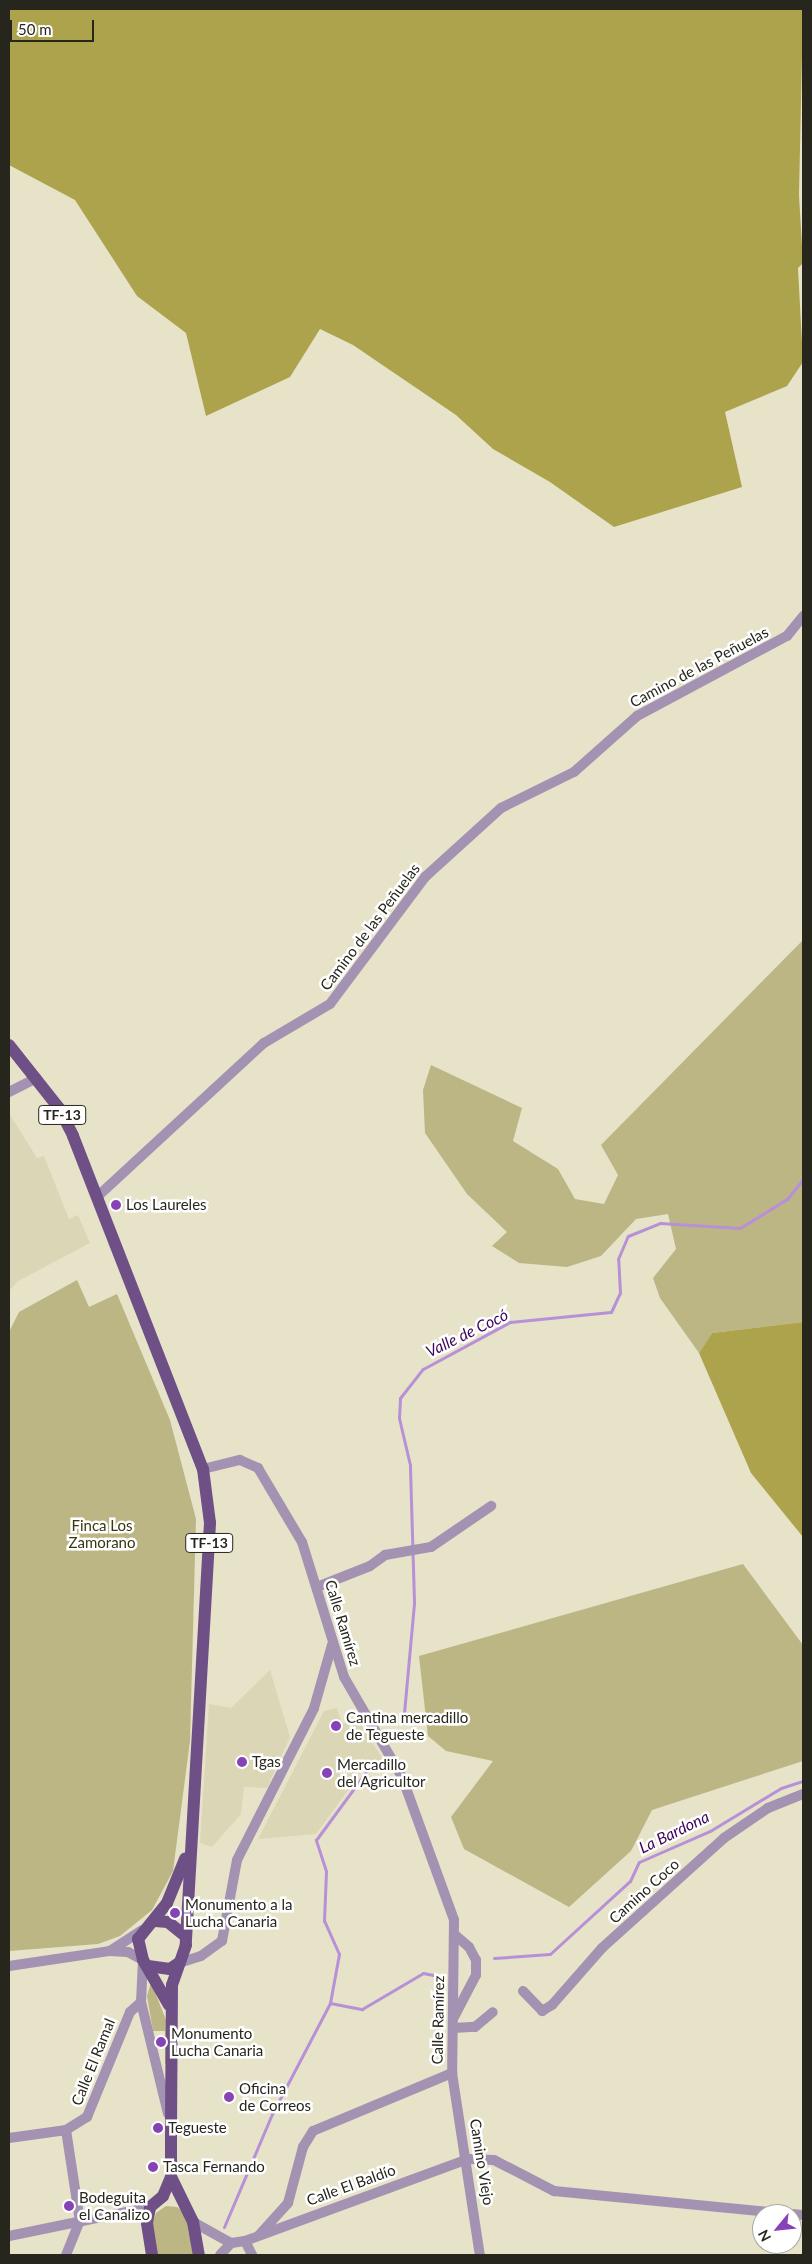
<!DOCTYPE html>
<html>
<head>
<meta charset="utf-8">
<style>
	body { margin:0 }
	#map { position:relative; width:812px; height:2264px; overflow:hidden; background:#e6e3c9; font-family:Lato,sans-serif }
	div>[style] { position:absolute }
	.built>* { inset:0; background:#dad6b6 }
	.green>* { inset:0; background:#bcb685 }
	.forest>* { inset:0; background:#aea34d }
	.stream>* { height:3px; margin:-1.5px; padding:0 1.5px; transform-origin:1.5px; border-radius:1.5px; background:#b790d7 }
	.street>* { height:10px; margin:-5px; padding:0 5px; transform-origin:5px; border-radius:5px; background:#a392b2 }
	.primary>* { height:12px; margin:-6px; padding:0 6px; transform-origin:6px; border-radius:6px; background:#6e4f86 }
	.dots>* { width:14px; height:14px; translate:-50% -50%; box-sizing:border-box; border:2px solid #fff; border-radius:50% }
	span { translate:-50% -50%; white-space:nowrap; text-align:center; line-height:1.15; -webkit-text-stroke:5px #fff; paint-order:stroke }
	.shield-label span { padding:1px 4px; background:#fff; border:1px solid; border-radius:4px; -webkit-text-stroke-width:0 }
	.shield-label { font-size:14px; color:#27261c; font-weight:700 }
	.street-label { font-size:15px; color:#27261c }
	.poi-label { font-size:15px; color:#27261c }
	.left { translate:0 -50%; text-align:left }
	.park-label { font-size:15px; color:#3a3610 }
	.water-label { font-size:16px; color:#3e055c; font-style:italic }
	.frame { position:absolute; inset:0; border:10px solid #27261c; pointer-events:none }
	.north { position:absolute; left:752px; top:2204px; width:50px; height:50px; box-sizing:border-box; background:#fff; border:1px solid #a9a8a4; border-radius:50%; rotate:242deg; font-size:14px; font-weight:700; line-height:20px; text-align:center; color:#27261c }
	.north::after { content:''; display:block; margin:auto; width:18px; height:22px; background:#8742b5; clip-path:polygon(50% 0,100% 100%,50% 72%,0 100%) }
	.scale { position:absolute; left:10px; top:20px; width:84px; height:22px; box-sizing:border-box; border:2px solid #27261c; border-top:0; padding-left:6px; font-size:15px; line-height:18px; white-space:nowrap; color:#27261c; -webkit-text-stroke:4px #fff; paint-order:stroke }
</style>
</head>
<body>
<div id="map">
	<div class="built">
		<div style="clip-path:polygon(9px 1113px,37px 1158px,44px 1156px,69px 1219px,78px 1215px,90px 1243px,18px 1281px,9px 1291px)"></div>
		<div style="clip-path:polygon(270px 1670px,290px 1737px,267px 1788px,244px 1787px,241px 1814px,212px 1847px,200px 1843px,209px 1704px,231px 1708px)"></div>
		<div style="clip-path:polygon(337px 1708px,342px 1724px,358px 1720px,383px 1759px,367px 1764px,316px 1834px,258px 1839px,324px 1711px)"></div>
	</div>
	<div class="green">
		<div style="clip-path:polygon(803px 940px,803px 1322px,712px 1333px,699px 1353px,660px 1298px,653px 1278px,676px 1249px,668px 1214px,636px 1219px,601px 1256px,567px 1267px,519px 1263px,492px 1246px,507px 1232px,467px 1194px,425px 1133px,423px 1090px,431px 1065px,522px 1108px,513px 1141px,558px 1169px,575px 1199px,604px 1204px,618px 1175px,601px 1145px)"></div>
		<div style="clip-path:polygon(77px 1280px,89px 1307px,117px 1294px,170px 1420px,196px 1519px,190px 1741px,173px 1871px,152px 1910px,120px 1936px,98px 1944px,9px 1951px,9px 1332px,19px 1312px)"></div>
		<div style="clip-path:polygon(743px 1564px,803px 1645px,803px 1761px,652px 1810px,631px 1851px,569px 1907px,464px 1849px,451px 1817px,493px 1761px,446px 1751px,428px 1736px,419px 1656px)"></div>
		<div style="clip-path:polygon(151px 1982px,166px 2020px,168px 2064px,165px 2064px,165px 2031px,153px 2031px,147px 1996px)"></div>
		<div style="clip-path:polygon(166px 2206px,177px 2207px,187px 2215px,193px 2255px,156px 2255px,152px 2225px,156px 2213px)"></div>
	</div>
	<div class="forest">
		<div style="clip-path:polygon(9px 9px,803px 9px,799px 195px,803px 263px,798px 268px,803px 362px,787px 386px,725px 412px,742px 487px,614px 527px,550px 482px,493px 449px,456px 415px,353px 345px,320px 329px,290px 377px,206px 416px,186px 333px,137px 296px,75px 200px,9px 165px)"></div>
		<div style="clip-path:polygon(803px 1322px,803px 1537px,751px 1473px,699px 1353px,712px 1333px)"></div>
	</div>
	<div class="stream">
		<div style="left:403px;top:1724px;width:122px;rotate:-84.8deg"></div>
		<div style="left:414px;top:1602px;width:137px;rotate:-91.7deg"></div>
		<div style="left:410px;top:1465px;width:48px;rotate:-103.2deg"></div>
		<div style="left:399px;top:1418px;width:20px;rotate:-87deg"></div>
		<div style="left:400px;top:1398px;width:37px;rotate:-52deg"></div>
		<div style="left:423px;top:1369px;width:99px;rotate:-28.4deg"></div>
		<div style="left:510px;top:1322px;width:101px;rotate:-5.7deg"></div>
		<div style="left:611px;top:1312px;width:21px;rotate:-65deg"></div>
		<div style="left:620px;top:1293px;width:34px;rotate:-93deg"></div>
		<div style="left:618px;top:1259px;width:25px;rotate:-67deg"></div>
		<div style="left:628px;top:1236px;width:35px;rotate:-22deg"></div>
		<div style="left:660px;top:1223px;width:80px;rotate:3.6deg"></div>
		<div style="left:740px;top:1228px;width:55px;rotate:-31.7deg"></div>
		<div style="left:787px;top:1199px;width:26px;rotate:-51deg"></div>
		<div style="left:494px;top:1958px;width:56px;rotate:-4.1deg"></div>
		<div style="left:550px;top:1954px;width:108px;rotate:-42.4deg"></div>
		<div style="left:630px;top:1881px;width:21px;rotate:-65deg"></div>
		<div style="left:639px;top:1862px;width:77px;rotate:-23.6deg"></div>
		<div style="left:710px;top:1831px;width:83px;rotate:-31.2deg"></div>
		<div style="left:781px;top:1788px;width:23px;rotate:-18deg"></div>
		<div style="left:330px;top:2003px;width:33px;rotate:11deg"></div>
		<div style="left:362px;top:2009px;width:71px;rotate:-30.5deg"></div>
		<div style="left:423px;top:1973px;width:21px;rotate:11deg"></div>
		<div style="left:224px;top:2227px;width:123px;rotate:-67deg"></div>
		<div style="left:272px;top:2114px;width:125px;rotate:-62.4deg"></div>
		<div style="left:330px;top:2003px;width:50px;rotate:-79.6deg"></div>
		<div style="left:339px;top:1954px;width:36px;rotate:-114deg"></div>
		<div style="left:324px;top:1921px;width:50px;rotate:-87.7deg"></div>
		<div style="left:326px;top:1871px;width:33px;rotate:-108deg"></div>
		<div style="left:316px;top:1840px;width:93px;rotate:-53.7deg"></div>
	</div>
	<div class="street">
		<div style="left:9px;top:1092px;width:31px;rotate:-27deg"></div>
		<div style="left:98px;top:1196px;width:226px;rotate:-42.7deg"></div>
		<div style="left:264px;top:1043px;width:77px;rotate:-30.6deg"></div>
		<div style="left:330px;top:1004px;width:159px;rotate:-53.2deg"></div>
		<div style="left:425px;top:877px;width:103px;rotate:-42.2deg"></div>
		<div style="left:501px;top:808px;width:81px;rotate:-26.3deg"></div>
		<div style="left:574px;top:772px;width:84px;rotate:-41.6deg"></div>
		<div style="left:637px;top:716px;width:170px;rotate:-28.1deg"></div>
		<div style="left:787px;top:636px;width:26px;rotate:-51deg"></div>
		<div style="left:203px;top:1469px;width:38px;rotate:-14deg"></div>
		<div style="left:240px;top:1460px;width:20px;rotate:24deg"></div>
		<div style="left:258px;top:1468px;width:86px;rotate:59.3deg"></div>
		<div style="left:302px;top:1542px;width:141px;rotate:72.7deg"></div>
		<div style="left:344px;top:1677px;width:116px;rotate:59.9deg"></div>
		<div style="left:402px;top:1777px;width:152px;rotate:70deg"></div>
		<div style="left:454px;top:1920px;width:153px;rotate:90.7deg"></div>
		<div style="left:452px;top:2073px;width:184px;rotate:81.3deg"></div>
		<div style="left:317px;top:1587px;width:57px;rotate:-21.6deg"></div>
		<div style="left:370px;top:1566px;width:19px;rotate:-36deg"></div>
		<div style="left:385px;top:1555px;width:47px;rotate:-9.9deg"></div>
		<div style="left:431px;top:1547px;width:73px;rotate:-34.3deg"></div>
		<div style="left:454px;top:1934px;width:20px;rotate:41deg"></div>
		<div style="left:469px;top:1947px;width:15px;rotate:62deg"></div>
		<div style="left:476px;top:1960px;width:15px;rotate:90deg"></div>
		<div style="left:476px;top:1975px;width:47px;rotate:117.6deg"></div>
		<div style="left:110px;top:1951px;width:38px;rotate:-33deg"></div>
		<div style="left:179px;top:1963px;width:23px;rotate:-18deg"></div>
		<div style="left:201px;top:1956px;width:26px;rotate:-36deg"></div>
		<div style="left:222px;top:1941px;width:82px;rotate:-79.5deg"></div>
		<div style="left:237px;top:1860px;width:170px;rotate:-63.1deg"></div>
		<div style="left:314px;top:1708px;width:66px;rotate:-74.1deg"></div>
		<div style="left:9px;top:1966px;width:101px;rotate:-8.5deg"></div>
		<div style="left:109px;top:1951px;width:19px;rotate:3deg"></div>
		<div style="left:128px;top:1952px;width:17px;rotate:28deg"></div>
		<div style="left:143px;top:1960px;width:42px;rotate:92.7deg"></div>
		<div style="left:141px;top:2002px;width:115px;rotate:76.4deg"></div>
		<div style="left:523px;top:1991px;width:28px;rotate:46deg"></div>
		<div style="left:542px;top:2011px;width:12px;rotate:-31deg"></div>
		<div style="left:552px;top:2005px;width:76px;rotate:-48.7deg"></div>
		<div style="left:602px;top:1948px;width:164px;rotate:-42deg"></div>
		<div style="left:724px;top:1838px;width:53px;rotate:-34.3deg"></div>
		<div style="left:768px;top:1808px;width:38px;rotate:-22deg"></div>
		<div style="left:453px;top:2028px;width:22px;rotate:-3deg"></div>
		<div style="left:475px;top:2027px;width:23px;rotate:-40deg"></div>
		<div style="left:66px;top:2130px;width:92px;rotate:81.3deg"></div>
		<div style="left:9px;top:2138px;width:58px;rotate:-8deg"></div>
		<div style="left:66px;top:2130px;width:25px;rotate:-32deg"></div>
		<div style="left:87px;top:2117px;width:113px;rotate:-67.7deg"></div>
		<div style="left:130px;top:2012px;width:15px;rotate:-42deg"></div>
		<div style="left:792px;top:2214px;width:11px;rotate:5deg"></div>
		<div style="left:193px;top:2222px;width:43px;rotate:28.9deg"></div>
		<div style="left:231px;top:2243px;width:14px;rotate:-8deg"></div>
		<div style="left:245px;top:2241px;width:238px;rotate:-20.2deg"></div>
		<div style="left:468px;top:2159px;width:26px;rotate:2deg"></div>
		<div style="left:494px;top:2160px;width:68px;rotate:27.3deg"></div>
		<div style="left:554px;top:2191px;width:235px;rotate:5.6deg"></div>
		<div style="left:260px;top:2234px;width:42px;rotate:-47.9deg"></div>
		<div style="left:288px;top:2203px;width:58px;rotate:-75deg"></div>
		<div style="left:303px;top:2147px;width:19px;rotate:-58deg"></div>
		<div style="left:313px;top:2131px;width:151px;rotate:-22.6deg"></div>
		<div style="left:9px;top:2236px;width:144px;rotate:-11.6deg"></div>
		<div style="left:245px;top:2241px;width:16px;rotate:63deg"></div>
		<div style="left:66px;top:2255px;width:37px;rotate:-68deg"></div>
		<div style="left:220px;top:2255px;width:16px;rotate:-47deg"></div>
	</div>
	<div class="primary">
		<div style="left:9px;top:1045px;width:80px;rotate:51.6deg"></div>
		<div style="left:59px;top:1108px;width:31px;rotate:63deg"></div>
		<div style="left:73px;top:1136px;width:357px;rotate:68.7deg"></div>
		<div style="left:203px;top:1469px;width:54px;rotate:82.6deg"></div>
		<div style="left:210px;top:1523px;width:423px;rotate:93.3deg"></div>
		<div style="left:186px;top:1945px;width:42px;rotate:109.3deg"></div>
		<div style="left:172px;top:1985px;width:144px;rotate:90.4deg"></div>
		<div style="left:171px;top:2129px;width:48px;rotate:90deg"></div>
		<div style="left:171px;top:2177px;width:50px;rotate:63.9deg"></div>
		<div style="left:193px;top:2222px;width:34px;rotate:80deg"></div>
		<div style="left:155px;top:1921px;width:13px;rotate:4deg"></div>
		<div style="left:168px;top:1922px;width:21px;rotate:39deg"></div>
		<div style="left:148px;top:1966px;width:22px;rotate:8deg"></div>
		<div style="left:170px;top:1969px;width:11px;rotate:-34deg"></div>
		<div style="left:169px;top:2005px;width:52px;rotate:-120deg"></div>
		<div style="left:143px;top:1960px;width:22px;rotate:-103deg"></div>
		<div style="left:138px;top:1939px;width:46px;rotate:-51.1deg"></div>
		<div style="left:167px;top:1903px;width:48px;rotate:-67.8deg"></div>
		<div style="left:152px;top:2255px;width:32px;rotate:-99deg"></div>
		<div style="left:147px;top:2223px;width:16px;rotate:-79deg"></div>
		<div style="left:150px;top:2207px;width:17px;rotate:-40deg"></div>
		<div style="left:163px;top:2196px;width:21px;rotate:-67deg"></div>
	</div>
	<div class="dots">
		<div style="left:116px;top:1205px;background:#8742b5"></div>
		<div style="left:336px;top:1726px;background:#8742b5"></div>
		<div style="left:242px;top:1762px;background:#8742b5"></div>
		<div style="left:327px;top:1773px;background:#8742b5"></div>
		<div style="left:175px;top:1913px;background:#8742b5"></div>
		<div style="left:161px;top:2042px;background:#8742b5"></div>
		<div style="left:229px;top:2097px;background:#8742b5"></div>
		<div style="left:158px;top:2128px;background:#8742b5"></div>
		<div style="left:153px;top:2167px;background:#8742b5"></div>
		<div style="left:69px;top:2206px;background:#8742b5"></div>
	</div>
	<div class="shield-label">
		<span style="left:62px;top:1115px">TF-13</span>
		<span style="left:209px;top:1543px">TF-13</span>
	</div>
	<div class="street-label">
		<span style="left:699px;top:667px;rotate:-28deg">Camino de las Peñuelas</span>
		<span style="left:370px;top:927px;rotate:-53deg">Camino de las Peñuelas</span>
		<span style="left:343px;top:1623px;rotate:73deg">Calle Ramírez</span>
		<span style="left:644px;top:1891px;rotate:-42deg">Camino Coco</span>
		<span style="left:438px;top:2020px;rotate:-89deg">Calle Ramírez</span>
		<span style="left:93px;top:2062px;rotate:-68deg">Calle El Ramal</span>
		<span style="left:482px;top:2162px;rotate:81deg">Camino Viejo</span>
		<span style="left:351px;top:2185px;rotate:-20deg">Calle El Baldío</span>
	</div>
	<div class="poi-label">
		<span class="left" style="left:126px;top:1205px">Los Laureles</span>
		<span class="left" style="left:346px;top:1726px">Cantina mercadillo<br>de Tegueste</span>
		<span class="left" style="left:252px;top:1762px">Tgas</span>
		<span class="left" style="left:337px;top:1773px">Mercadillo<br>del Agricultor</span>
		<span class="left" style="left:185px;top:1913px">Monumento a la<br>Lucha Canaria</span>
		<span class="left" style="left:171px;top:2042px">Monumento<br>Lucha Canaria</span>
		<span class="left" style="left:239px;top:2097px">Oficina<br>de Correos</span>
		<span class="left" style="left:168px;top:2128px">Tegueste</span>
		<span class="left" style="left:163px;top:2167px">Tasca Fernando</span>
		<span class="left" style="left:79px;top:2206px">Bodeguita<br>el Canalizo</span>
	</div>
	<div class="park-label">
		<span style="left:102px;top:1534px">Finca Los<br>Zamorano</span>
	</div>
	<div class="water-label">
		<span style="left:467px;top:1333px;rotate:-26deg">Valle de Cocó</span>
		<span style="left:674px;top:1832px;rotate:-26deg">La Bardona</span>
	</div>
	<div class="frame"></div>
	<div class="north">N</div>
	<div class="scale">50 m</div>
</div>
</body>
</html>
